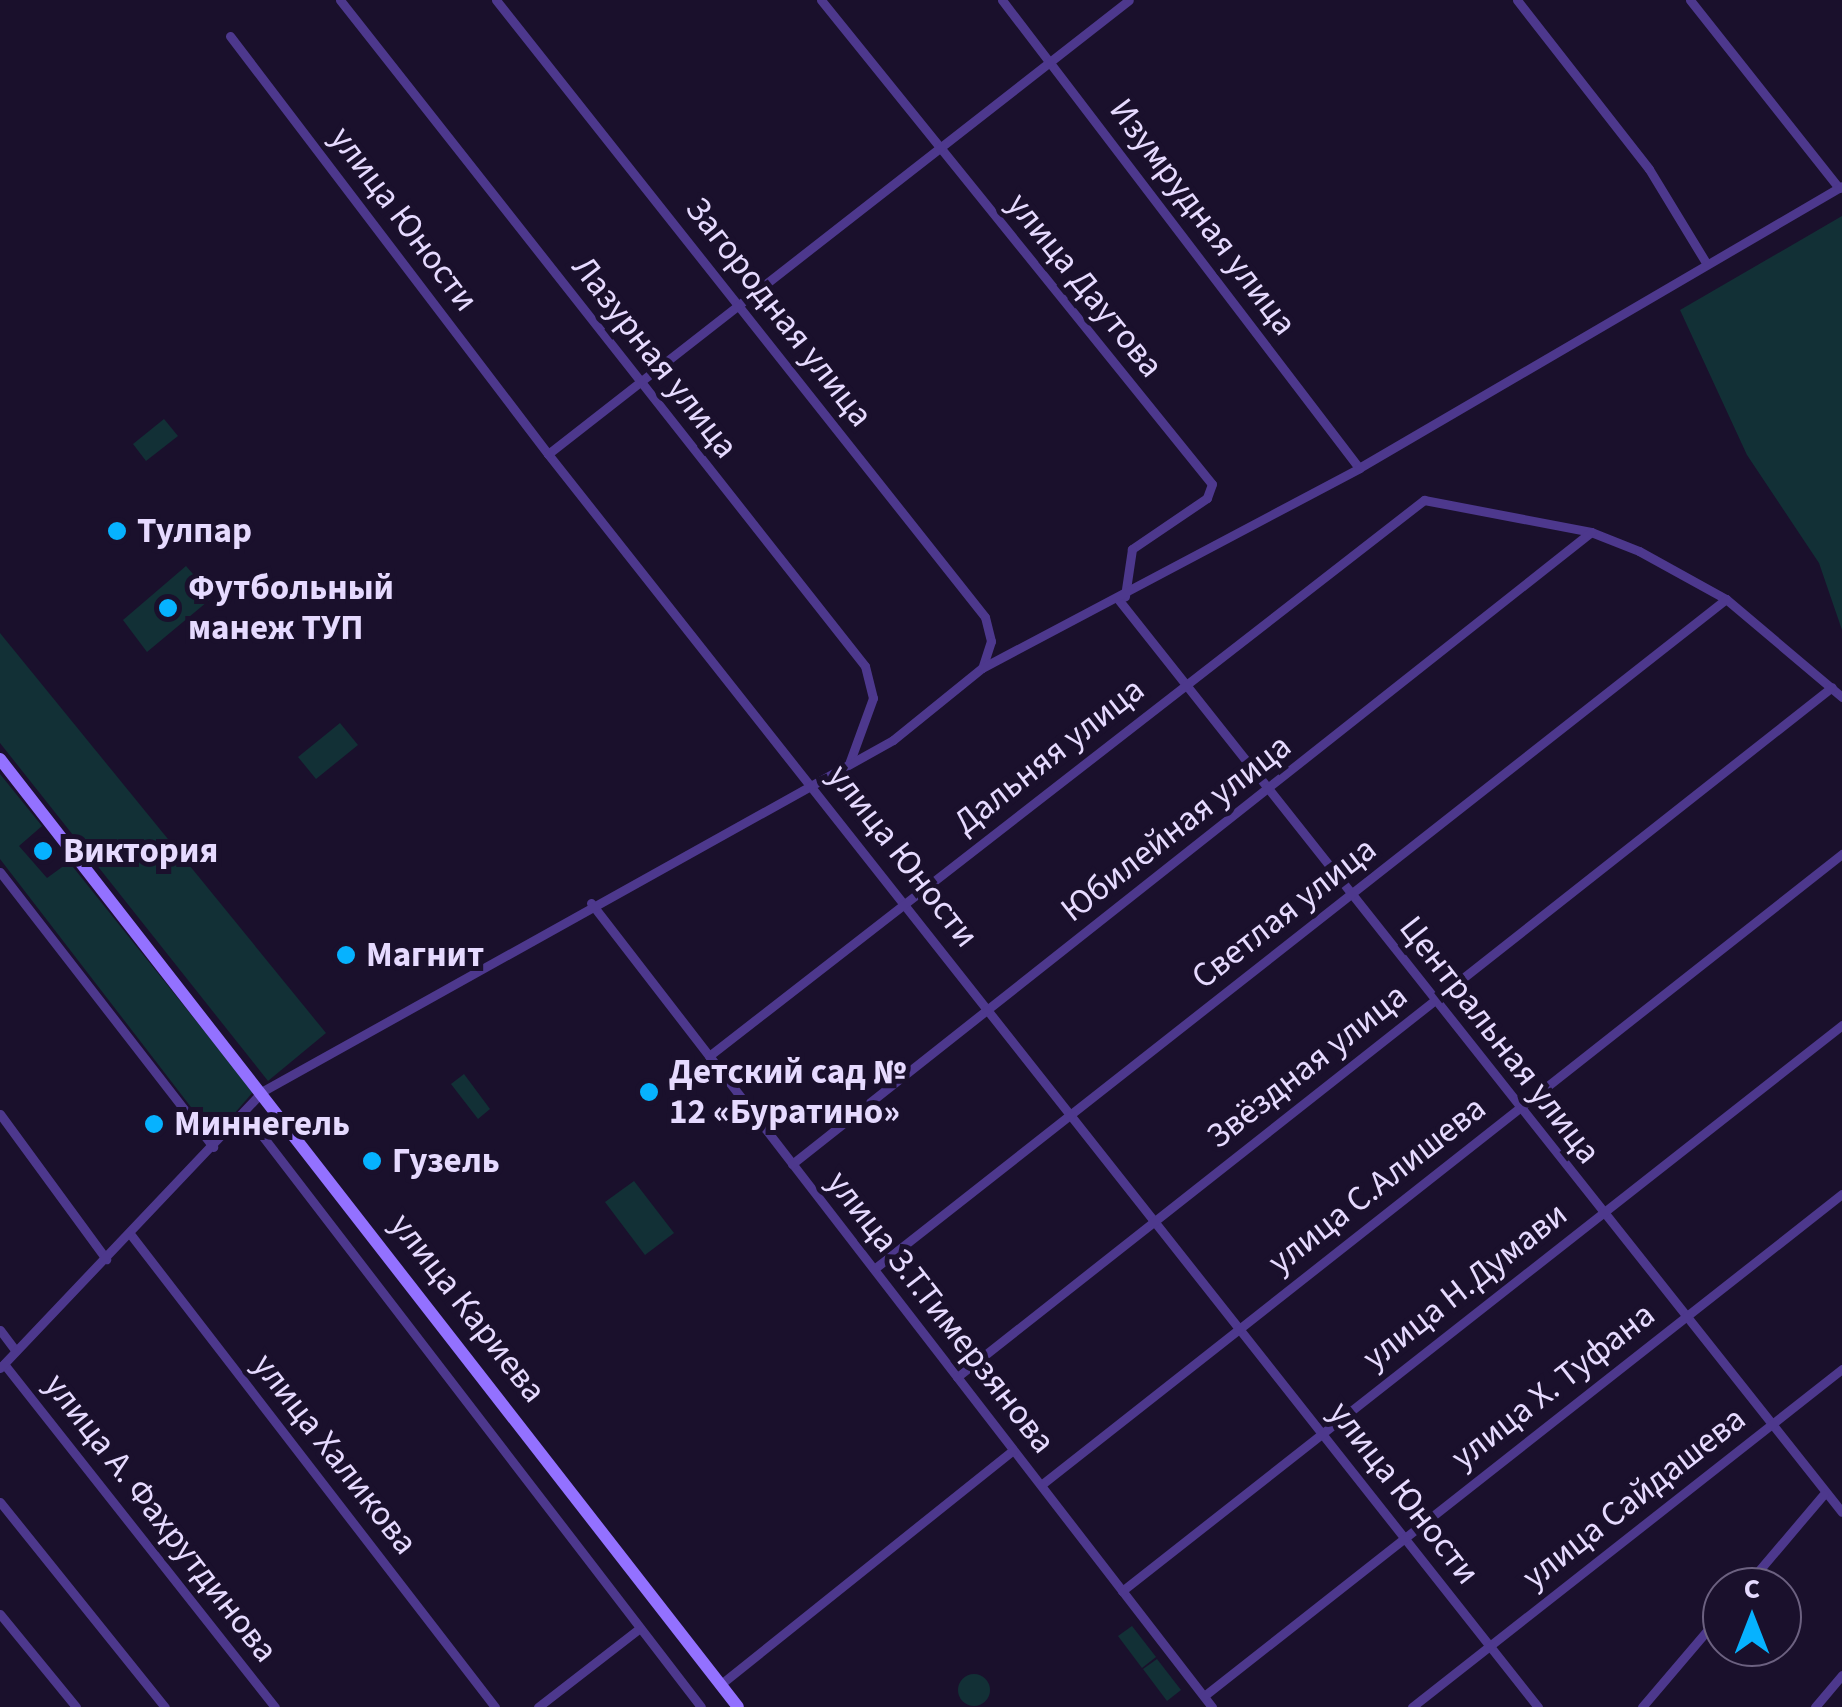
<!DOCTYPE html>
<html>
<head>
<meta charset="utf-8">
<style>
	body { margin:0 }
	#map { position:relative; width:1842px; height:1707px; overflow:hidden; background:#1a102c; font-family:"Source Sans 3",sans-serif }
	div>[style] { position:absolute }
	.green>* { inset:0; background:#123036 }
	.round { border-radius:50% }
	.minor>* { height:9px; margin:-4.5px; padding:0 4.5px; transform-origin:4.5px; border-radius:4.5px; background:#4d388d }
	.secondary>* { height:12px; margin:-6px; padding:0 6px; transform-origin:6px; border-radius:6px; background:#9371ff }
	.dots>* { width:28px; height:28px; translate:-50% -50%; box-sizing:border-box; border:5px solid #1a102c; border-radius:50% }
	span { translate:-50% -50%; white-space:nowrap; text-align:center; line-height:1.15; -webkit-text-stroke:10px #1a102c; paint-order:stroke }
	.street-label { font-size:35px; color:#e6daff }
	.poi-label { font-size:35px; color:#e6daff; font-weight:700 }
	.left { translate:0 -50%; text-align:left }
	.north { position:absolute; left:1702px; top:1567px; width:100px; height:100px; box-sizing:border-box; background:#1a102c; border:2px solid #6c6180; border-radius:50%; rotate:0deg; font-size:28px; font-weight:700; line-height:40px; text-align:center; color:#e6daff }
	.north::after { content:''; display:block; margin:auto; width:35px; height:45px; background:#06b2ff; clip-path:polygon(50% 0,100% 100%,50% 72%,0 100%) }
</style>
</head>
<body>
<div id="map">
	<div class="green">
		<div style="clip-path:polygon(1842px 216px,1842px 630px,1819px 563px,1747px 455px,1680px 310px)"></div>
		<div style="clip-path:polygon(164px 419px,178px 436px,146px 461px,133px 444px)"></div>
		<div style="clip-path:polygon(186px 566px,213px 597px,147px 652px,123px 620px)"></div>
		<div style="clip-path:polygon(0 633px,326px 1033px,268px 1081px,0 743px)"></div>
		<div style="clip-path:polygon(340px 723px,358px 745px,316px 779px,298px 757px)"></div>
		<div style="clip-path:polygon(0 774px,42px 826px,19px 846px,47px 878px,69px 862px,253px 1092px,214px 1137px,0 859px)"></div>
		<div style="clip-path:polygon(464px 1074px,490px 1109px,478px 1119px,451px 1084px)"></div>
		<div style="clip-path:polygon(634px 1181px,674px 1233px,645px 1255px,605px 1202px)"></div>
		<div style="clip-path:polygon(1132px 1626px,1156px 1657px,1142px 1668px,1118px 1636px)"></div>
		<div style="clip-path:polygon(1157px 1659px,1181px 1690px,1167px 1701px,1143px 1669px)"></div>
		<div class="round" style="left:958px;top:1674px;width:32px;height:32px"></div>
	</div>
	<div class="minor">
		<div style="left:340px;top:0;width:848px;rotate:51.75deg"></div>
		<div style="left:865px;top:666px;width:33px;rotate:76deg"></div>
		<div style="left:873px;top:698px;width:70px;rotate:110deg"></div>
		<div style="left:496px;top:0;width:787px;rotate:51.6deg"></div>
		<div style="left:985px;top:617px;width:25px;rotate:76deg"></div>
		<div style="left:991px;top:641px;width:28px;rotate:108deg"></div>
		<div style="left:821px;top:0;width:622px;rotate:51.07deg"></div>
		<div style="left:1212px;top:484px;width:15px;rotate:110deg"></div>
		<div style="left:1207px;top:498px;width:91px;rotate:145.8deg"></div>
		<div style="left:1132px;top:549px;width:48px;rotate:98.5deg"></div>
		<div style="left:1002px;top:0;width:589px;rotate:52.66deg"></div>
		<div style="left:1517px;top:0;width:214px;rotate:52deg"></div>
		<div style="left:1649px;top:169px;width:108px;rotate:58.7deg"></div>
		<div style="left:1690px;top:0;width:240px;rotate:51.6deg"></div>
		<div style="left:230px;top:36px;width:525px;rotate:52.74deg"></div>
		<div style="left:548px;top:454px;width:1597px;rotate:51.69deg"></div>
		<div style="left:548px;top:454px;width:737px;rotate:-38deg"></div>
		<div style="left:1118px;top:599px;width:1165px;rotate:51.59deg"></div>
		<div style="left:0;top:872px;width:348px;rotate:52.2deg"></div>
		<div style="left:591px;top:903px;width:1016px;rotate:52.32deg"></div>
		<div style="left:709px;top:1056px;width:906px;rotate:-37.87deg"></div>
		<div style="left:1424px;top:500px;width:170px;rotate:10.8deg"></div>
		<div style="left:1591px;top:532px;width:52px;rotate:21.6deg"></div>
		<div style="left:1639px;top:551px;width:99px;rotate:28.9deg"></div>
		<div style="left:1726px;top:599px;width:152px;rotate:40.2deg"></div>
		<div style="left:244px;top:1112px;width:750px;rotate:52.47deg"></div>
		<div style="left:0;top:1114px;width:180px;rotate:53.8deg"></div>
		<div style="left:792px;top:1164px;width:1019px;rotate:-38.34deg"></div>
		<div style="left:131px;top:1235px;width:596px;rotate:52.36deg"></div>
		<div style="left:874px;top:1269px;width:1084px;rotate:-38.18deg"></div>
		<div style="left:0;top:1330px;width:26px;rotate:53deg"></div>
		<div style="left:4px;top:1364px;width:437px;rotate:51.7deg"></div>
		<div style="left:0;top:1368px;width:382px;rotate:-46.5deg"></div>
		<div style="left:263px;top:1091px;width:721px;rotate:-29.12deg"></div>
		<div style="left:893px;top:740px;width:114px;rotate:-39deg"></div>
		<div style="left:982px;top:668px;width:427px;rotate:-27.9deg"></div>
		<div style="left:1359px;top:468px;width:559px;rotate:-30.28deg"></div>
		<div style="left:957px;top:1377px;width:1114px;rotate:-38.26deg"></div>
		<div style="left:1041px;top:1485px;width:1020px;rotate:-38.23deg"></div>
		<div style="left:0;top:1502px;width:263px;rotate:51.2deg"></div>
		<div style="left:1745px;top:1587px;width:121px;rotate:-49.7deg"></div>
		<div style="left:1122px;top:1591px;width:916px;rotate:-38.17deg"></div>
		<div style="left:0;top:1614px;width:120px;rotate:50.7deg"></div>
		<div style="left:721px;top:1684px;width:374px;rotate:-38.7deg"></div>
		<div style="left:1204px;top:1696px;width:812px;rotate:-38.2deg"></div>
		<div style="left:538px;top:1707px;width:129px;rotate:-37.8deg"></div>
		<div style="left:1412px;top:1707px;width:547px;rotate:-38.17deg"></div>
		<div style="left:1642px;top:1707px;width:123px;rotate:-49.6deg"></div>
		<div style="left:1815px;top:1707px;width:42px;rotate:-49.8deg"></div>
	</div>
	<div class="secondary">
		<div style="left:0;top:759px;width:1201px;rotate:52.1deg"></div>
	</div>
	<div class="dots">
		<div style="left:117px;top:531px;background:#06b2ff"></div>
		<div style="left:168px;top:608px;background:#06b2ff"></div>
		<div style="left:43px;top:851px;background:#06b2ff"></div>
		<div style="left:346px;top:955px;background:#06b2ff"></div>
		<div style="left:649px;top:1092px;background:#06b2ff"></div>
		<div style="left:154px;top:1124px;background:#06b2ff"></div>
		<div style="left:372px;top:1161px;background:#06b2ff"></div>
	</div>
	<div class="street-label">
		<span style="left:1203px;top:217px;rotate:53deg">Изумрудная улица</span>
		<span style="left:404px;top:219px;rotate:53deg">улица Юности</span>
		<span style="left:1085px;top:285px;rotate:51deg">улица Даутова</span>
		<span style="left:779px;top:312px;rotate:52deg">Загородная улица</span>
		<span style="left:655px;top:357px;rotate:52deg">Лазурная улица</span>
		<span style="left:1049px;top:756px;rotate:-38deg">Дальняя улица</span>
		<span style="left:1176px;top:828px;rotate:-38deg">Юбилейная улица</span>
		<span style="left:903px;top:856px;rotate:52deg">улица Юности</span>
		<span style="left:1284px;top:913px;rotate:-38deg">Светлая улица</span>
		<span style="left:1500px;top:1040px;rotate:52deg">Центральная улица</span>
		<span style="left:1307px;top:1066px;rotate:-38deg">Звёздная улица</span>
		<span style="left:1377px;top:1185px;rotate:-38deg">улица С.Алишева</span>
		<span style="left:1465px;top:1286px;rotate:-38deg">улица Н.Думави</span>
		<span style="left:468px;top:1308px;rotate:52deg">улица Кариева</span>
		<span style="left:941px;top:1312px;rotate:52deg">улица З.Т.Тимерзянова</span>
		<span style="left:1553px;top:1386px;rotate:-38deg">улица Х. Туфана</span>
		<span style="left:335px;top:1454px;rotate:52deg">улица Халикова</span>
		<span style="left:1404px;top:1493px;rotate:52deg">улица Юности</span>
		<span style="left:1634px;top:1498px;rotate:-38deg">улица Сайдашева</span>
		<span style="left:161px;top:1518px;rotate:52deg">улица А. Фахрутдинова</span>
	</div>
	<div class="poi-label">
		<span class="left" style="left:137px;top:531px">Тулпар</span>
		<span class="left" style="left:188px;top:608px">Футбольный<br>манеж ТУП</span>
		<span class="left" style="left:63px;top:851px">Виктория</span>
		<span class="left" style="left:366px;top:955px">Магнит</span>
		<span class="left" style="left:669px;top:1092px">Детский сад №<br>12 «Буратино»</span>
		<span class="left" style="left:174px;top:1124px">Миннегель</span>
		<span class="left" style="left:392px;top:1161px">Гузель</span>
	</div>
	<div class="north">С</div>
</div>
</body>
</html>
